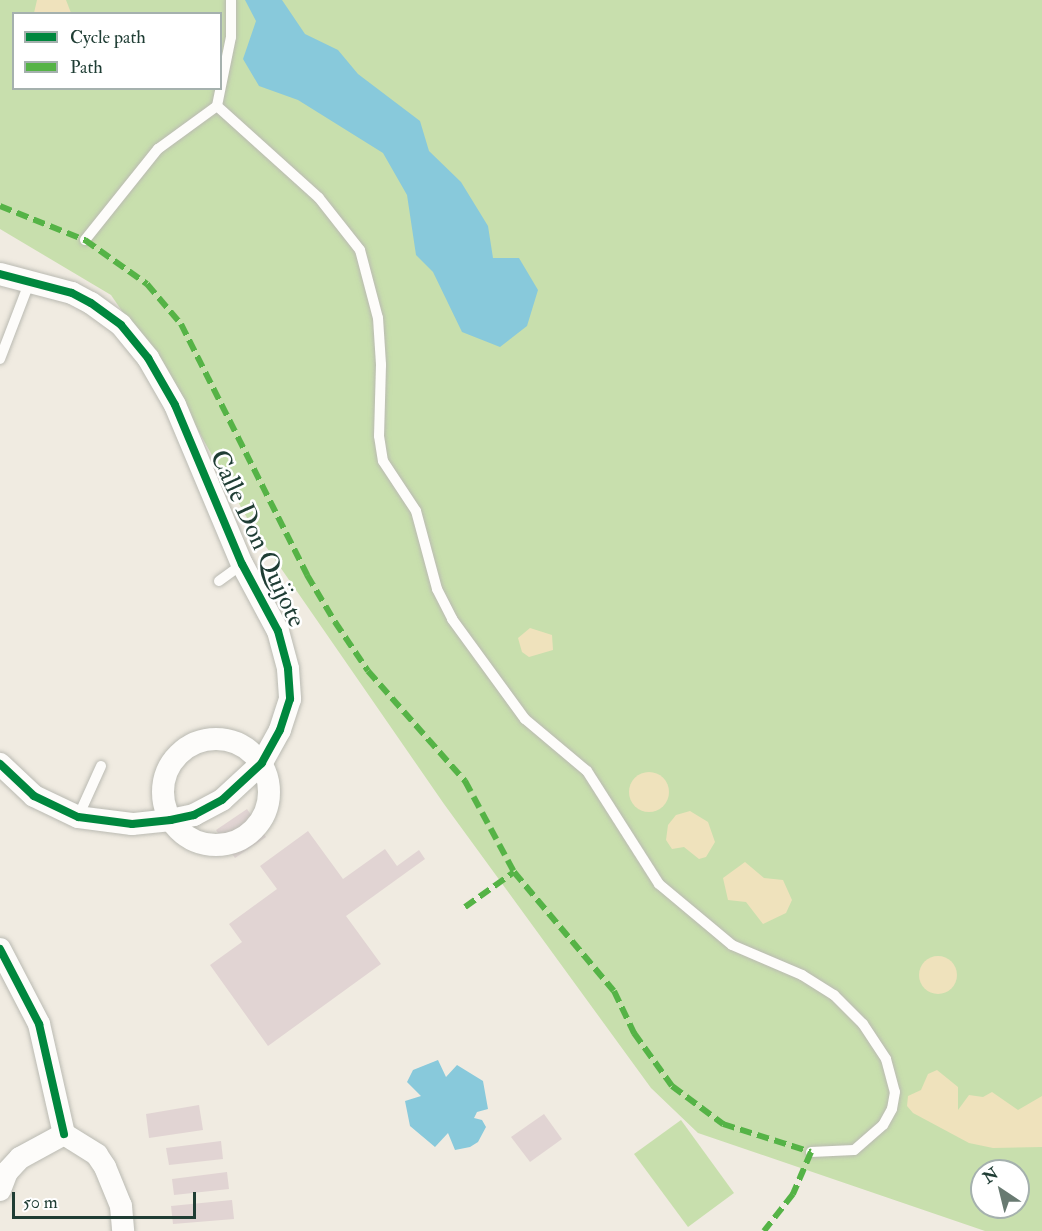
<!DOCTYPE html>
<html>
<head>
<meta charset="utf-8">
<style>
	body { margin:0 }
	#map { position:relative; width:1042px; height:1231px; overflow:hidden; background:#f0ebe1; font-family:"IM FELL Double Pica",serif }
	div>[style] { position:absolute }
	.green>* { inset:0; background:#c8dfad }
	.sand>* { inset:0; background:#efe2bc }
	.round { border-radius:50% }
	.water>* { inset:0; background:#88c9db }
	.building>* { inset:0; background:#e1d4d3 }
	.roads { filter:drop-shadow(0 0 2px #babab2) drop-shadow(0 0 2px #babab2) }
	.lane>* { height:10px; margin:-5px; padding:0 5px; transform-origin:5px; border-radius:5px; background:#fdfcfa }
	.street>* { height:22px; margin:-11px; padding:0 11px; transform-origin:11px; border-radius:11px; background:#fdfcfa }
	.street>.ring { margin:-11px; padding:0; box-sizing:content-box; background:none; border:22px solid #fdfcfa; border-radius:50% }
	.quiet>* { height:6px; margin-top:-3px; transform-origin:0; background:repeating-linear-gradient(90deg,#55b346 0 12px,transparent 0 18px) }
	.cycleway>* { height:8px; margin:-4px; padding:0 4px; transform-origin:4px; border-radius:4px; background:#00873e }
	span { translate:-50% -50%; white-space:nowrap; text-align:center; line-height:1.15; -webkit-text-stroke:5px #fff; paint-order:stroke }
	.street-label { font-size:26px; color:#1f3d34 }
	.legend { position:absolute; left:12px; top:12px; width:210px; height:78px; box-sizing:border-box; background:#fff; border:2px solid #a5b1ae; margin:0; padding:8px 10px; list-style:none; font-size:18px; color:#1f3d34 }
	.legend li { display:flex; align-items:center; gap:12px; height:30px }
	.legend b { width:30px; border:2px solid #a5b1ae }
	.north { position:absolute; left:970px; top:1159px; width:60px; height:60px; box-sizing:border-box; background:#fff; border:2px solid #a5b1ae; border-radius:50%; rotate:325deg; font-size:16px; font-weight:700; line-height:24px; text-align:center; color:#1f3d34 }
	.north::after { content:''; display:block; margin:auto; width:21px; height:27px; background:#687a71; clip-path:polygon(50% 0,100% 100%,50% 72%,0 100%) }
	.scale { position:absolute; left:12px; top:1192px; width:184px; height:27px; box-sizing:border-box; border:3px solid #1f3d34; border-top:0; padding-left:8px; font-size:18px; line-height:21px; white-space:nowrap; color:#1f3d34; -webkit-text-stroke:4px #fff; paint-order:stroke }
</style>
</head>
<body>
<div id="map">
	<div class="green">
		<div style="clip-path:polygon(evenodd,0 0,1042px 0,1042px 1231px,985px 1231px,698px 1133px,651px 1088px,444px 804px,251px 525px,175px 389px,111px 295px,0 229px,0 0,14px 14px,220px 14px,220px 88px,14px 88px,14px 14px,0 0,982px 1171px,1018px 1171px,1018px 1207px,982px 1207px,982px 1171px)"></div>
		<div style="clip-path:polygon(681px 1120px,734px 1193px,688px 1227px,634px 1154px)"></div>
	</div>
	<div class="sand">
		<div style="clip-path:polygon(37px 0,66px 0,71px 13px,34px 13px)"></div>
		<div style="clip-path:polygon(530px 628px,552px 635px,553px 650px,529px 657px,522px 652px,518px 638px)"></div>
		<div class="round" style="left:629px;top:772px;width:40px;height:40px"></div>
		<div style="clip-path:polygon(690px 811px,708px 822px,715px 842px,706px 857px,699px 859px,684px 847px,672px 849px,666px 840px,668px 825px,676px 815px)"></div>
		<div style="clip-path:polygon(745px 862px,764px 878px,783px 880px,792px 900px,786px 913px,763px 924px,746px 902px,728px 900px,723px 878px)"></div>
		<div class="round" style="left:919px;top:956px;width:38px;height:38px"></div>
		<div style="clip-path:polygon(937px 1070px,958px 1087px,958px 1110px,969px 1095px,983px 1097px,992px 1092px,1018px 1110px,1042px 1096px,1042px 1147px,993px 1148px,969px 1143px,913px 1113px,907px 1106px,908px 1096px,921px 1090px,928px 1074px)"></div>
	</div>
	<div class="water">
		<div style="clip-path:polygon(245px 0,282px 0,305px 34px,338px 50px,358px 74px,420px 121px,429px 151px,461px 182px,488px 226px,493px 258px,519px 258px,538px 290px,527px 326px,500px 347px,462px 332px,433px 272px,416px 255px,407px 195px,383px 153px,298px 100px,259px 86px,243px 59px,256px 21px)"></div>
		<div style="clip-path:polygon(438px 1060px,446px 1077px,457px 1065px,483px 1081px,488px 1109px,477px 1112px,474px 1118px,482px 1120px,486px 1127px,478px 1142px,470px 1147px,455px 1150px,448px 1133px,435px 1147px,410px 1126px,405px 1101px,421px 1096px,407px 1082px,413px 1070px)"></div>
	</div>
	<div class="building">
		<div style="clip-path:polygon(247px 809px,266px 837px,235px 858px,216px 830px)"></div>
		<div style="clip-path:polygon(308px 831px,343px 879px,385px 849px,397px 866px,419px 850px,425px 859px,346px 916px,381px 964px,268px 1046px,210px 965px,242px 942px,229px 924px,277px 889px,260px 866px)"></div>
		<div style="clip-path:polygon(199px 1105px,203px 1130px,149px 1138px,146px 1114px)"></div>
		<div style="clip-path:polygon(544px 1114px,562px 1139px,530px 1162px,511px 1137px)"></div>
		<div style="clip-path:polygon(221px 1141px,223px 1159px,169px 1165px,166px 1148px)"></div>
		<div style="clip-path:polygon(227px 1172px,229px 1189px,174px 1195px,172px 1179px)"></div>
		<div style="clip-path:polygon(232px 1200px,234px 1219px,173px 1224px,171px 1206px)"></div>
	</div>
	<div class="roads">
		<div class="lane">
			<div style="left:231px;top:0;width:37px;rotate:90deg"></div>
			<div style="left:231px;top:37px;width:70px;rotate:101.5deg"></div>
			<div style="left:217px;top:106px;width:137px;rotate:42deg"></div>
			<div style="left:319px;top:198px;width:66px;rotate:51.7deg"></div>
			<div style="left:360px;top:250px;width:70px;rotate:75.2deg"></div>
			<div style="left:378px;top:318px;width:47px;rotate:86.3deg"></div>
			<div style="left:381px;top:365px;width:71px;rotate:91.6deg"></div>
			<div style="left:379px;top:436px;width:25px;rotate:81deg"></div>
			<div style="left:383px;top:461px;width:60px;rotate:56.6deg"></div>
			<div style="left:416px;top:511px;width:81px;rotate:74.9deg"></div>
			<div style="left:437px;top:589px;width:34px;rotate:63deg"></div>
			<div style="left:452px;top:619px;width:124px;rotate:53.9deg"></div>
			<div style="left:525px;top:719px;width:81px;rotate:40deg"></div>
			<div style="left:587px;top:771px;width:134px;rotate:57.5deg"></div>
			<div style="left:659px;top:884px;width:95px;rotate:39.9deg"></div>
			<div style="left:732px;top:945px;width:76px;rotate:23.2deg"></div>
			<div style="left:802px;top:975px;width:38px;rotate:32deg"></div>
			<div style="left:834px;top:995px;width:41px;rotate:45deg"></div>
			<div style="left:863px;top:1024px;width:42px;rotate:56.7deg"></div>
			<div style="left:886px;top:1059px;width:34px;rotate:75deg"></div>
			<div style="left:895px;top:1092px;width:17px;rotate:100deg"></div>
			<div style="left:892px;top:1109px;width:18px;rotate:119deg"></div>
			<div style="left:883px;top:1125px;width:38px;rotate:139deg"></div>
			<div style="left:854px;top:1150px;width:43px;rotate:177.3deg"></div>
			<div style="left:85px;top:240px;width:117px;rotate:-51.3deg"></div>
			<div style="left:158px;top:149px;width:73px;rotate:-36.1deg"></div>
			<div style="left:0;top:359px;width:84px;rotate:-69deg"></div>
			<div style="left:219px;top:581px;width:29px;rotate:-36deg"></div>
			<div style="left:78px;top:817px;width:56px;rotate:-65.7deg"></div>
		</div>
		<div class="street">
			<div style="left:0;top:274px;width:74px;rotate:14.8deg"></div>
			<div style="left:72px;top:293px;width:21px;rotate:28deg"></div>
			<div style="left:91px;top:303px;width:37px;rotate:36deg"></div>
			<div style="left:121px;top:325px;width:43px;rotate:50.7deg"></div>
			<div style="left:148px;top:358px;width:54px;rotate:60.1deg"></div>
			<div style="left:175px;top:405px;width:173px;rotate:67.2deg"></div>
			<div style="left:242px;top:564px;width:76px;rotate:61.8deg"></div>
			<div style="left:278px;top:631px;width:39px;rotate:75deg"></div>
			<div style="left:288px;top:669px;width:30px;rotate:86deg"></div>
			<div style="left:290px;top:699px;width:33px;rotate:108deg"></div>
			<div style="left:280px;top:730px;width:38px;rotate:119deg"></div>
			<div style="left:262px;top:763px;width:54px;rotate:137.2deg"></div>
			<div style="left:222px;top:800px;width:32px;rotate:152deg"></div>
			<div style="left:194px;top:815px;width:24px;rotate:168deg"></div>
			<div style="left:171px;top:820px;width:39px;rotate:174deg"></div>
			<div style="left:132px;top:824px;width:54px;rotate:-172.6deg"></div>
			<div style="left:78px;top:817px;width:49px;rotate:-154.5deg"></div>
			<div style="left:34px;top:796px;width:47px;rotate:-136.7deg"></div>
			<div class="ring" style="left:163px;top:739px;width:84px;height:84px"></div>
			<div style="left:0;top:949px;width:85px;rotate:62.5deg"></div>
			<div style="left:39px;top:1024px;width:113px;rotate:77.2deg"></div>
			<div style="left:64px;top:1134px;width:39px;rotate:32deg"></div>
			<div style="left:97px;top:1155px;width:14px;rotate:56deg"></div>
			<div style="left:105px;top:1167px;width:42px;rotate:67.7deg"></div>
			<div style="left:121px;top:1206px;width:25px;rotate:85deg"></div>
			<div style="left:0;top:1190px;width:19px;rotate:-69deg"></div>
			<div style="left:7px;top:1172px;width:19px;rotate:-47deg"></div>
			<div style="left:20px;top:1158px;width:50px;rotate:-28.6deg"></div>
		</div>
	</div>
	<div class="quiet">
		<div style="left:0;top:206px;width:92px;rotate:21.8deg"></div>
		<div style="left:85px;top:240px;width:76px;rotate:35.4deg"></div>
		<div style="left:147px;top:284px;width:52px;rotate:49.6deg"></div>
		<div style="left:181px;top:324px;width:281px;rotate:63.3deg"></div>
		<div style="left:307px;top:575px;width:55px;rotate:59.2deg"></div>
		<div style="left:335px;top:622px;width:59px;rotate:56deg"></div>
		<div style="left:368px;top:671px;width:147px;rotate:48.6deg"></div>
		<div style="left:465px;top:781px;width:103px;rotate:61.7deg"></div>
		<div style="left:514px;top:872px;width:155px;rotate:50deg"></div>
		<div style="left:614px;top:991px;width:47px;rotate:64.5deg"></div>
		<div style="left:634px;top:1033px;width:65px;rotate:54.4deg"></div>
		<div style="left:672px;top:1086px;width:64px;rotate:36.7deg"></div>
		<div style="left:723px;top:1124px;width:92px;rotate:17.7deg"></div>
		<div style="left:811px;top:1152px;width:46px;rotate:113.2deg"></div>
		<div style="left:793px;top:1194px;width:47px;rotate:128.1deg"></div>
		<div style="left:465px;top:907px;width:60px;rotate:-35.5deg"></div>
	</div>
	<div class="cycleway">
		<div style="left:0;top:274px;width:74px;rotate:14.8deg"></div>
		<div style="left:72px;top:293px;width:21px;rotate:28deg"></div>
		<div style="left:91px;top:303px;width:37px;rotate:36deg"></div>
		<div style="left:121px;top:325px;width:43px;rotate:50.7deg"></div>
		<div style="left:148px;top:358px;width:54px;rotate:60.1deg"></div>
		<div style="left:175px;top:405px;width:173px;rotate:67.2deg"></div>
		<div style="left:242px;top:564px;width:76px;rotate:61.8deg"></div>
		<div style="left:278px;top:631px;width:39px;rotate:75deg"></div>
		<div style="left:288px;top:669px;width:30px;rotate:86deg"></div>
		<div style="left:290px;top:699px;width:33px;rotate:108deg"></div>
		<div style="left:280px;top:730px;width:38px;rotate:119deg"></div>
		<div style="left:262px;top:763px;width:54px;rotate:137.2deg"></div>
		<div style="left:222px;top:800px;width:32px;rotate:152deg"></div>
		<div style="left:194px;top:815px;width:24px;rotate:168deg"></div>
		<div style="left:171px;top:820px;width:39px;rotate:174deg"></div>
		<div style="left:132px;top:824px;width:54px;rotate:-172.6deg"></div>
		<div style="left:78px;top:817px;width:49px;rotate:-154.5deg"></div>
		<div style="left:34px;top:796px;width:47px;rotate:-136.7deg"></div>
		<div style="left:0;top:949px;width:85px;rotate:62.5deg"></div>
		<div style="left:39px;top:1024px;width:113px;rotate:77.2deg"></div>
	</div>
	<div class="street-label">
		<span style="left:257px;top:539px;rotate:65deg">Calle Don Quijote</span>
	</div>
	<ul class="legend">
	<li><b style="height:8px;background:#00873e"></b>Cycle path</li>
	<li><b style="height:8px;background:#55b346"></b>Path</li>
	</ul>
	<div class="north">N</div>
	<div class="scale">50 m</div>
</div>
</body>
</html>
